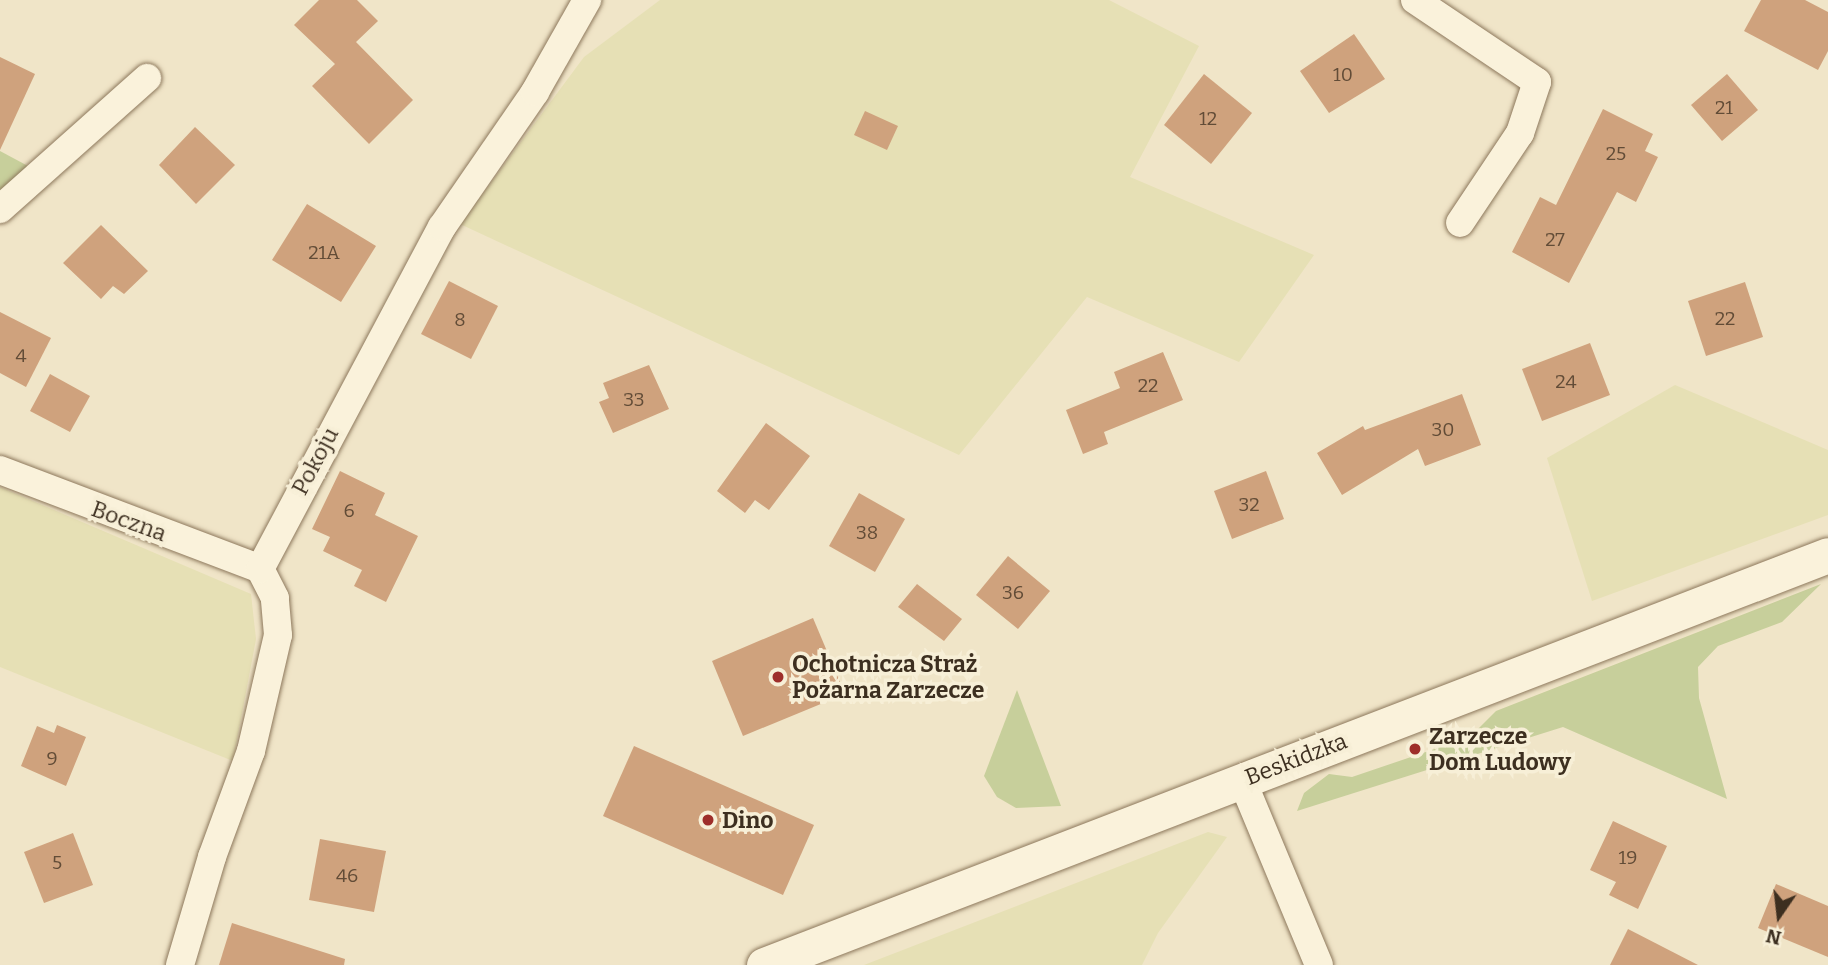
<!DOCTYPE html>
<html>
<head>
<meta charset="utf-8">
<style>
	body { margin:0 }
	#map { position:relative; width:1828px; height:965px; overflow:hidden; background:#f0e5c8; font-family:Bitter,serif }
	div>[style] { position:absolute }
	.farmland>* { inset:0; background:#e6e0b5 }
	.green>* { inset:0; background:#c7cf9b }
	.building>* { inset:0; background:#cfa27d }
	.roads { filter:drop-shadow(0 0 2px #8d785c) drop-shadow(0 0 2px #8d785c) }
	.minor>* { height:28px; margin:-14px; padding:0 14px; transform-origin:14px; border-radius:14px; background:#faf2db }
	.tertiary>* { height:35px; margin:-17.5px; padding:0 17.5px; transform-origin:17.5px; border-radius:17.5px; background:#faf2db }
	.dots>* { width:19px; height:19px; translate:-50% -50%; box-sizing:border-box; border:4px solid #f7efd7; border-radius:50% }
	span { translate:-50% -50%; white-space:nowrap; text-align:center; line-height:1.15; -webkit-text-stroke:7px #f7efd7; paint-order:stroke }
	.number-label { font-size:19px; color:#624c37 }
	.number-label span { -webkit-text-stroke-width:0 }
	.street-label { font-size:23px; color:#3d2f20 }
	.poi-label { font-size:23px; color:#3d2f20; font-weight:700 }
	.left { translate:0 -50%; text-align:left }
	.north { position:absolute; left:1744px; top:881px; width:70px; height:70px; -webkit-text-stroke:5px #f7efd7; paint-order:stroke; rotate:194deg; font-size:19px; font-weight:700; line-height:28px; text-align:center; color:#3d2f20 }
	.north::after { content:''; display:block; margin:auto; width:24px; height:32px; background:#3d2f20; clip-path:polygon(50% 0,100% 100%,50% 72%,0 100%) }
</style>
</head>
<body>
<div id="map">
	<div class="farmland">
		<div style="clip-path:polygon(660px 0,1109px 0,1199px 46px,1130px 177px,1314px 255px,1239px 362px,1087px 297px,959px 455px,460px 224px,584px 57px)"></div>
		<div style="clip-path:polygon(1675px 385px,1828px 450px,1828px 515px,1592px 601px,1547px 458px)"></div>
		<div style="clip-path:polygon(0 487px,251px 594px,256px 639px,233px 761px,0 667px)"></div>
		<div style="clip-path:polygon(1208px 832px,1227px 837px,1158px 933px,1142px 965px,864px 965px)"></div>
	</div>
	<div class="green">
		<div style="clip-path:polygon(0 151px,28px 166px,0 192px)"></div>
		<div style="clip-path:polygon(1821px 584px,1782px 622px,1718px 646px,1698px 667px,1699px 698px,1727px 799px,1563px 727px,1297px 811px,1304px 793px,1329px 774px,1352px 777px,1470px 737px,1496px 711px)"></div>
		<div style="clip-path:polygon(1017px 690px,1061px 806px,1016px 808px,997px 797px,984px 776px)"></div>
	</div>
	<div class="building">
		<div style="clip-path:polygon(319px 0,357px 0,378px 21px,356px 42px,413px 100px,369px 144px,312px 86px,335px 64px,294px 25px)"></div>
		<div style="clip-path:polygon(1761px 0,1805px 0,1828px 12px,1828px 51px,1818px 70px,1744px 31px)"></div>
		<div style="clip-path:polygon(1354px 34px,1385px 79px,1329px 113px,1300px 71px)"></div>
		<div style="clip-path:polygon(0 57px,35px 74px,0 150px)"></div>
		<div style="clip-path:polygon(1204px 74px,1252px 113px,1211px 164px,1164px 125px)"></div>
		<div style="clip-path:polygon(1727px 74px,1758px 110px,1722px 141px,1691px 105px)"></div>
		<div style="clip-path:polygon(1603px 109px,1653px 134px,1645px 151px,1658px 157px,1636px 202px,1617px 192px,1569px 283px,1512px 252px,1540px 197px,1556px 205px)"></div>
		<div style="clip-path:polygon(865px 111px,898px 126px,887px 150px,854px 135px)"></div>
		<div style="clip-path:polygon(195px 127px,235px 165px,196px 204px,159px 165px)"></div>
		<div style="clip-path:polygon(307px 204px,376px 246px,341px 302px,272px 260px)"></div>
		<div style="clip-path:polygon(101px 225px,148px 271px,124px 294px,113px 286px,101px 299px,63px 263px)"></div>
		<div style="clip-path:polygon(449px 281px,498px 306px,471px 359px,421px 334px)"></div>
		<div style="clip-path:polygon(1745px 282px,1763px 337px,1706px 356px,1688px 301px)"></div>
		<div style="clip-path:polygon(0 312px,51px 338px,26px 387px,0 373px)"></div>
		<div style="clip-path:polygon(1590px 343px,1610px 395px,1542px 421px,1522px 369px)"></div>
		<div style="clip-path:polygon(1163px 352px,1183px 400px,1104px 432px,1108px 444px,1083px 454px,1066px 410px,1120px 388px,1114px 372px)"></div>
		<div style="clip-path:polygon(649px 365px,669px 409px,613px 433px,599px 402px,609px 398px,603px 383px)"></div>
		<div style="clip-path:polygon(50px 374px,90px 396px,70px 432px,30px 411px)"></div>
		<div style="clip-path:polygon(1462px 394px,1481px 445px,1425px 466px,1418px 449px,1342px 495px,1317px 453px,1363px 426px,1365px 430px)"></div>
		<div style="clip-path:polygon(766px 423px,810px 456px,769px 510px,755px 500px,745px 513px,717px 491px)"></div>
		<div style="clip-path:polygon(340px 471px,385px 493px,375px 515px,418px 536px,386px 602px,354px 586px,362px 570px,323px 551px,330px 537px,312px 529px)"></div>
		<div style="clip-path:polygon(1266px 471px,1284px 519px,1232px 539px,1214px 491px)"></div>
		<div style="clip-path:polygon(859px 493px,905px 519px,875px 572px,829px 546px)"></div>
		<div style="clip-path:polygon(1008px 556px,1050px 591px,1018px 629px,976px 595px)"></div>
		<div style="clip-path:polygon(917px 584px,962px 619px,944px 641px,898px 607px)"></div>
		<div style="clip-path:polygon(813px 618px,845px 694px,743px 736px,712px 661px)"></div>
		<div style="clip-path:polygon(57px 725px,86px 737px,66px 786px,21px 766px,37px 726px,54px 733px)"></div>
		<div style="clip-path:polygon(634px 746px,814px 825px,783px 895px,603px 816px)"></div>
		<div style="clip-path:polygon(1613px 821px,1667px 846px,1638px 909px,1609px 895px,1616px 882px,1590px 870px)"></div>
		<div style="clip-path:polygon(73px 833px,93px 885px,44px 903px,24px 852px)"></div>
		<div style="clip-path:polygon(320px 839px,386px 851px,374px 912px,309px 900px)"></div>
		<div style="clip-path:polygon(1776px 884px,1828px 906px,1828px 957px,1758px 928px)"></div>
		<div style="clip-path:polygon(232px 923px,345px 959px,344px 965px,219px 965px)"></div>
		<div style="clip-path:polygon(1628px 929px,1698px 965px,1610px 965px)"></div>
	</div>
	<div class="roads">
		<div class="minor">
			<div style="left:1415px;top:0;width:147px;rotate:33.9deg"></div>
			<div style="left:1537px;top:82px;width:54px;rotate:108.4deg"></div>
			<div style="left:1520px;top:133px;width:108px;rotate:123.7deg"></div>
			<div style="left:0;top:209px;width:197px;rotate:-41.7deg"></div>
			<div style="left:0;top:470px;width:278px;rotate:20.8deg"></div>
			<div style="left:1242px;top:780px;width:200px;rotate:67.4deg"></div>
			<div style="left:180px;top:965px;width:113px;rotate:-73.5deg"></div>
			<div style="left:212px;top:857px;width:113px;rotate:-69.8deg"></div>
			<div style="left:251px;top:751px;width:119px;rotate:-76.9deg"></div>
			<div style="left:278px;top:635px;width:37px;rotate:-95deg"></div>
			<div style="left:275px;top:598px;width:33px;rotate:-117deg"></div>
			<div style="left:260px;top:569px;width:387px;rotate:-62deg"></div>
			<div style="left:442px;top:227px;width:164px;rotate:-55.4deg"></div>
			<div style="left:535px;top:92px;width:106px;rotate:-60.5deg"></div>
		</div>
		<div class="tertiary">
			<div style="left:764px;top:965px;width:1140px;rotate:-21.07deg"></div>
		</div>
	</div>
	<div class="dots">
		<div style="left:778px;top:677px;background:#9e2e2a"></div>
		<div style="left:1415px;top:749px;background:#9e2e2a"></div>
		<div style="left:708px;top:820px;background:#9e2e2a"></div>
	</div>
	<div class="number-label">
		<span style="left:1343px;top:75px">10</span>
		<span style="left:1724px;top:108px">21</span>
		<span style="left:1208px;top:119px">12</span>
		<span style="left:1616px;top:154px">25</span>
		<span style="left:1555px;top:240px">27</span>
		<span style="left:324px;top:253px">21A</span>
		<span style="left:1725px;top:319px">22</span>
		<span style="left:460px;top:320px">8</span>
		<span style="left:21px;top:356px">4</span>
		<span style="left:1566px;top:382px">24</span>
		<span style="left:1148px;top:386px">22</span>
		<span style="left:634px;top:400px">33</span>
		<span style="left:1443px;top:430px">30</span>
		<span style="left:1249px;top:505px">32</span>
		<span style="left:349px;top:511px">6</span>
		<span style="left:867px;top:533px">38</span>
		<span style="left:1013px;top:593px">36</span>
		<span style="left:52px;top:759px">9</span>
		<span style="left:1628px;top:858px">19</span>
		<span style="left:57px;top:863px">5</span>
		<span style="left:347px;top:876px">46</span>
	</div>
	<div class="street-label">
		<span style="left:315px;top:461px;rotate:-62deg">Pokoju</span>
		<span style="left:129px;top:521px;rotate:20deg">Boczna</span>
		<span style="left:1296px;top:759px;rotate:-21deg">Beskidzka</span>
	</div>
	<div class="poi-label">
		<span class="left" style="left:792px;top:677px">Ochotnicza Straż<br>Pożarna Zarzecze</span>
		<span class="left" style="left:1429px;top:749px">Zarzecze<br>Dom Ludowy</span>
		<span class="left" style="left:722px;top:820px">Dino</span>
	</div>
	<div class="north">N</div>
</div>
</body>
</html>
